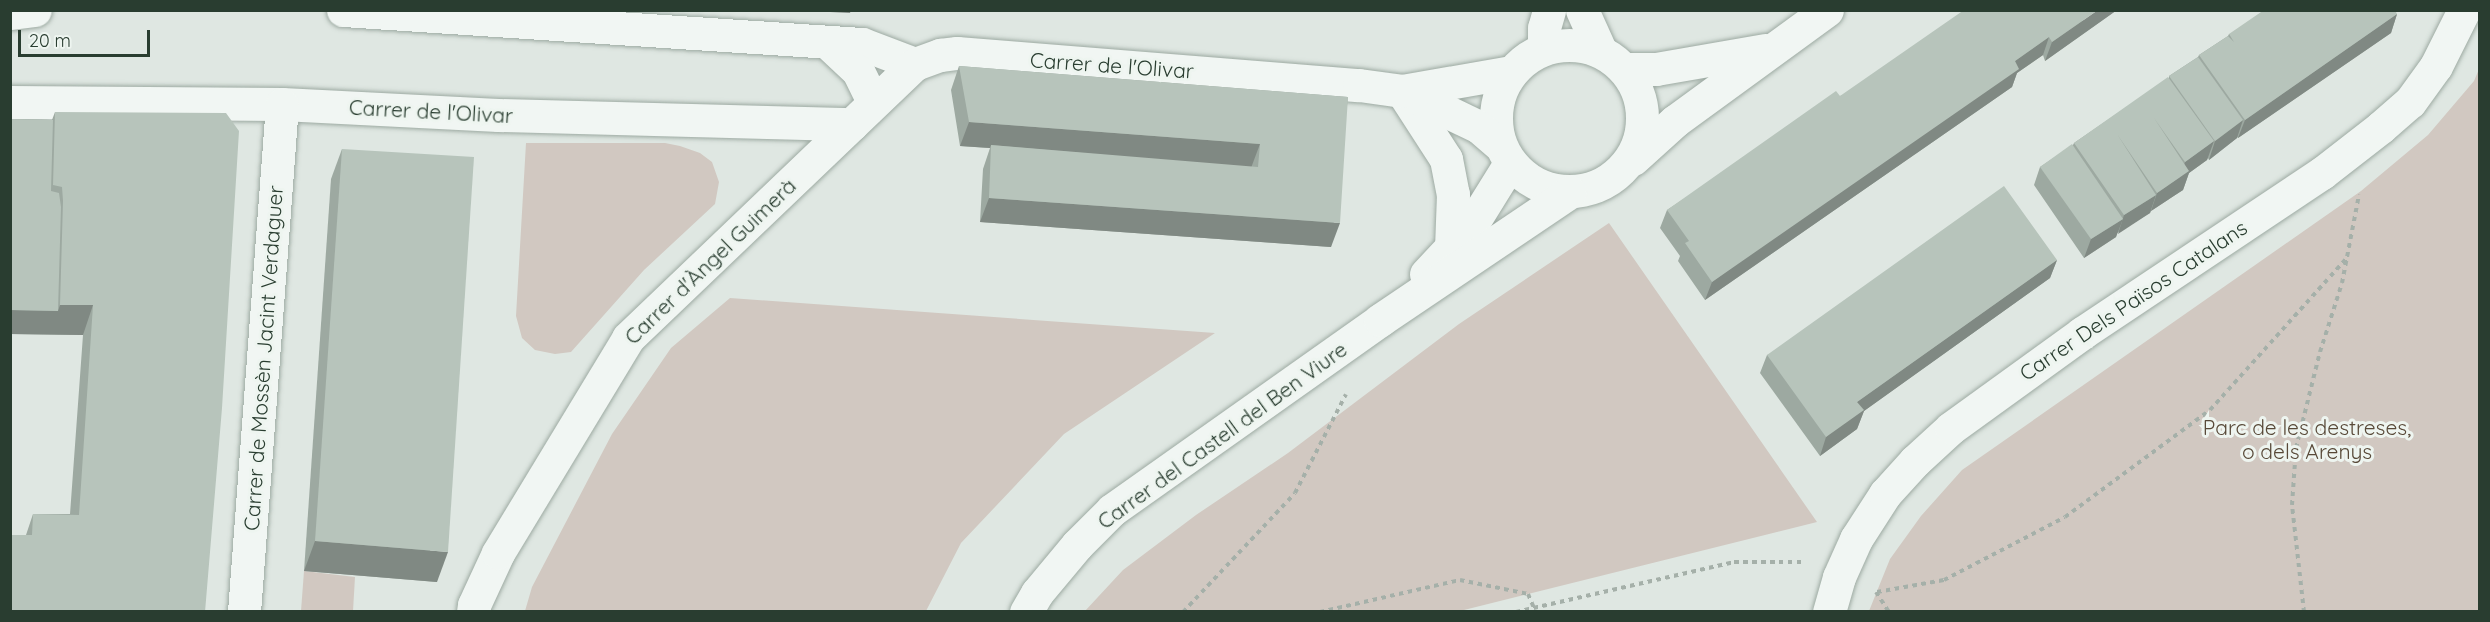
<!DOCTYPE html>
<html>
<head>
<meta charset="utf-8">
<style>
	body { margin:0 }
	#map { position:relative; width:2490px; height:622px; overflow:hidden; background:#dfe7e2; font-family:Quicksand,sans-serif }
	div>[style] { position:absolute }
	.green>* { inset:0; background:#d1c8c1 }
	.path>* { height:4px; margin-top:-2px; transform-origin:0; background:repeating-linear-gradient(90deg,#a5b0a9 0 4.5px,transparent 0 9px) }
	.roads { filter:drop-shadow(0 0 2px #9daaa2) drop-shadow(0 0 2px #9daaa2) }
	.minor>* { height:33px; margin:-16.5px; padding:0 16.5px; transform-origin:16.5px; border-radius:16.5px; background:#f1f6f3 }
	.minor>.ring { margin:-16.5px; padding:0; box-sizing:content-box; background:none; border:33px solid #f1f6f3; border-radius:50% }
	.wall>* { inset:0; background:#9da9a1 }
	.shaded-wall>* { inset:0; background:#808983 }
	.building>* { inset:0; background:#b7c4bb }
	span { translate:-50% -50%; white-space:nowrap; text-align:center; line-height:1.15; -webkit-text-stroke:6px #eef5f0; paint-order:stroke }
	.street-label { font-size:21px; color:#293d30 }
	.park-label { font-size:21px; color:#584938 }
	.frame { position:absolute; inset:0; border:12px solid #293d30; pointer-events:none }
	.scale { position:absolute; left:18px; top:30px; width:132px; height:27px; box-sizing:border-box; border:3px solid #293d30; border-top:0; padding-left:8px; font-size:18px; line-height:21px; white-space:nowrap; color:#293d30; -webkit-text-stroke:4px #eef5f0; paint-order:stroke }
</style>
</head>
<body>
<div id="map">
	<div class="green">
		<div style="clip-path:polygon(2479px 69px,2479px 611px,1869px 611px,1890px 559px,1921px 516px,1962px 470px,2361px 191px,2428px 135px,2474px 81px)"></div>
		<div style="clip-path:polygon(526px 143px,665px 143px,680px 146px,700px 153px,712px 162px,719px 182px,715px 204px,644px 270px,571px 352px,555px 354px,535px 350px,522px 338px,516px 316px)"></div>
		<div style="clip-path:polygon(1609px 223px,1817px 522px,1460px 611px,1085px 611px,1123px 570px,1196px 515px,1288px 453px,1459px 324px)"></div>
		<div style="clip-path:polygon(730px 298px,1215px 333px,1064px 434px,961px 543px,926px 611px,525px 611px,532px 587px,612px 434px,671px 348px)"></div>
		<div style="clip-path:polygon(304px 571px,355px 577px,353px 611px,301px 611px)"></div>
	</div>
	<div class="path">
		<div style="left:1876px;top:592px;width:24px;rotate:57deg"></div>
		<div style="left:1877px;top:592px;width:68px;rotate:-10.2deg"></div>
		<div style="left:1944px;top:580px;width:136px;rotate:-27.5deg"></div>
		<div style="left:2065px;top:517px;width:180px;rotate:-36.4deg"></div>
		<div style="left:2210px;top:410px;width:203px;rotate:-48deg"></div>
		<div style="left:1183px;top:612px;width:163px;rotate:-46.7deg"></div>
		<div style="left:1295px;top:493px;width:111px;rotate:-62.7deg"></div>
		<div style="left:1320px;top:612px;width:144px;rotate:-12.9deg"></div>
		<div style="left:1460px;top:580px;width:69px;rotate:11.6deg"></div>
		<div style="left:1528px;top:594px;width:15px;rotate:67deg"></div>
		<div style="left:1516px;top:612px;width:224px;rotate:-12.9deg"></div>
		<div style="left:1734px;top:562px;width:69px"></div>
		<div style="left:2304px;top:612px;width:108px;rotate:-96.4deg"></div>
		<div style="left:2292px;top:505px;width:57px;rotate:-86deg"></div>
		<div style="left:2296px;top:448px;width:99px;rotate:-76deg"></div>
		<div style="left:2320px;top:352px;width:72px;rotate:-72.3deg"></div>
		<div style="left:2342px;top:283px;width:90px;rotate:-79.1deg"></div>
	</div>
	<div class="roads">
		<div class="minor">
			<div style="left:343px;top:10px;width:520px;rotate:3.75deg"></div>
			<div style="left:862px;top:44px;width:57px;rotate:20.7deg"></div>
			<div style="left:1582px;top:10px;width:44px;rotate:65.8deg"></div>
			<div style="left:10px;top:13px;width:25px;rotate:-7deg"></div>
			<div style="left:827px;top:42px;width:42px;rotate:43.1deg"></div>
			<div style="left:858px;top:71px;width:34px;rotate:64deg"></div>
			<div class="ring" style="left:1496px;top:45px;width:113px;height:113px"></div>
			<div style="left:1544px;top:48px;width:20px;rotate:-90deg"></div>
			<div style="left:1544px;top:28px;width:19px;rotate:-74deg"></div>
			<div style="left:1626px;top:69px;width:30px"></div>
			<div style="left:1656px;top:69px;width:111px;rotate:-9.9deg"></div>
			<div style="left:1402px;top:91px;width:81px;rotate:57.1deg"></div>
			<div style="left:1446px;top:159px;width:36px;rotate:79deg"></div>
			<div style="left:1453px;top:194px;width:54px;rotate:92.1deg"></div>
			<div style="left:1404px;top:91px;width:83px;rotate:25.6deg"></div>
			<div style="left:1479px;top:127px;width:28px;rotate:41deg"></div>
			<div style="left:10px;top:102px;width:272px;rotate:0.4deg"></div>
			<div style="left:282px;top:104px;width:216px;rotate:2.9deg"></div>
			<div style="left:498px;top:115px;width:354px;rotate:1.5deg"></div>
			<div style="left:1633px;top:159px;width:57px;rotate:-42.1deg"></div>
			<div style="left:1675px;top:121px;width:188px;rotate:-36.1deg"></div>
			<div style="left:1426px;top:274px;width:66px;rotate:-46.8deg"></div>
			<div style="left:1471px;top:226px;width:74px;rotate:-58.2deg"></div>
			<div style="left:244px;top:612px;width:509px;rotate:-85.72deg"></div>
			<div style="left:473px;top:612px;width:7px;rotate:-82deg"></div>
			<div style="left:474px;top:605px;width:57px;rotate:-65.2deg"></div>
			<div style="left:498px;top:553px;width:251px;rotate:-58.8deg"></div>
			<div style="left:628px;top:338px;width:397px;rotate:-43.7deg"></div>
			<div style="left:915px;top:64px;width:27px;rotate:-20deg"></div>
			<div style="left:940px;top:55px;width:17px;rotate:-7deg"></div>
			<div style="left:957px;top:53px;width:403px;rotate:4.6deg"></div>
			<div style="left:1359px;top:85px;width:43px;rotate:7.9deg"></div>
			<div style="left:1402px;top:91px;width:111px;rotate:-9.9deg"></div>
			<div style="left:1026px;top:612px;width:22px;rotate:-60deg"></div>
			<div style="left:1037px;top:593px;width:62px;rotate:-50.2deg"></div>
			<div style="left:1077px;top:545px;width:49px;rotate:-45deg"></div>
			<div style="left:1112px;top:510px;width:329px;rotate:-35.3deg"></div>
			<div style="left:1380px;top:320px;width:229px;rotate:-34deg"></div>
			<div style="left:1829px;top:612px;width:36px;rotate:-74deg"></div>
			<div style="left:1839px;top:577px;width:42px;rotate:-65.9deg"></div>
			<div style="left:1856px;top:539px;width:54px;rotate:-57.2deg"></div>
			<div style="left:1885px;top:494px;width:45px;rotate:-47.7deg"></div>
			<div style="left:1915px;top:461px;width:49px;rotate:-42.5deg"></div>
			<div style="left:1951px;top:428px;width:162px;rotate:-35.9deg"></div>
			<div style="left:2082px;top:333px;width:288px;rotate:-33.7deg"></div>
			<div style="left:2322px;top:173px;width:75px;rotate:-37.9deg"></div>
			<div style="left:2381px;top:127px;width:38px;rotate:-41deg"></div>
			<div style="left:2410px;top:102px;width:44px;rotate:-54.2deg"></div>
			<div style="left:2436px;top:66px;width:63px;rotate:-63.4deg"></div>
		</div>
	</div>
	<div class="wall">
		<div style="clip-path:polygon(2117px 10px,2045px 61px,2043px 55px,2017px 73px,2012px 87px,1705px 300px,1678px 261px,1680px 256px,1660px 228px,1667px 210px,1840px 96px)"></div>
		<div style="clip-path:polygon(2397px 14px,2391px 33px,2238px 138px,2237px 137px,2237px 138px,2209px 160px,2208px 158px,2207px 160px,2189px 173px,2183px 190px,2151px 211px,2150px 213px,2117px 233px,2116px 237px,2084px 258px,2034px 185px,2040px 167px,2073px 145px,2074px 143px,2169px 78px,2169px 76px,2198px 57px,2199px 55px,2228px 36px,2229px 34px)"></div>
		<div style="clip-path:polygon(959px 66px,1348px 97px,1331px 247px,980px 222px,983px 169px,990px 148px,960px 146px,951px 90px)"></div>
		<div style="clip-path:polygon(55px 112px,205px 612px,26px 535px,33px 514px,70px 514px,83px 335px,10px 334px,10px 119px,52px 120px)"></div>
		<div style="clip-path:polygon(342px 149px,437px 582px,304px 571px,331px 179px)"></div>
		<div style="clip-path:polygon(2057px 260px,2050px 278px,1864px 411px,1857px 429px,1820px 456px,1760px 373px,1767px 355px)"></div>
	</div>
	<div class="shaded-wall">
		<div style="clip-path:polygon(831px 10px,851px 10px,850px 13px,830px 12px)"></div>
		<div style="clip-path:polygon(2098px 10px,2117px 10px,2045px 61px,2052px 42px)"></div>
		<div style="clip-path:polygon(2397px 14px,2391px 33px,2238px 138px,2245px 120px)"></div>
		<div style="clip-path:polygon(2049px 37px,2043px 55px,2017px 73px,2012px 87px,1705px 300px,1712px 282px,2015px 61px)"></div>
		<div style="clip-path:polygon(2243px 120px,2237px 138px,2209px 160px,2215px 141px)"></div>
		<div style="clip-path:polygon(969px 122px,1260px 144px,1251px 168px,991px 145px,990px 148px,960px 146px)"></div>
		<div style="clip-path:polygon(2214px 141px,2207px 160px,2189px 173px,2183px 190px,2151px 211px,2157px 193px,2180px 177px,2185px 162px)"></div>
		<div style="clip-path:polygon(2156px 195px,2150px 213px,2118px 234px,2124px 215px)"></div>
		<div style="clip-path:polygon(989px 198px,1340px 223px,1331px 247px,980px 222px)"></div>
		<div style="clip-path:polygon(2123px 219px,2116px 237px,2084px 258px,2091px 239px)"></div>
		<div style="clip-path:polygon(2057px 260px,2050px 278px,1864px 411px,1857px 429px,1820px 456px,1826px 437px,1857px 402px)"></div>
		<div style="clip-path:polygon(60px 305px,93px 305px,83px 335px,10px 334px,10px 310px,58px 311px)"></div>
		<div style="clip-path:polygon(315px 541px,448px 552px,437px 582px,304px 571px)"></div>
	</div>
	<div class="building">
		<div style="clip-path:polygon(1964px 10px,2098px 10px,2052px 42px,2049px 37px,2015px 61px,2019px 69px,1712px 282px,1685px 243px,1689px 241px,1667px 210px,1836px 91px,1840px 96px)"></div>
		<div style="clip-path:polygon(2264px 10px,2395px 10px,2397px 14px,2245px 120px,2199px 55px,2228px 36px,2234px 42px,2229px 34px)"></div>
		<div style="clip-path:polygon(2198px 57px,2243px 120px,2215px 141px,2169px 76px)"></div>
		<div style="clip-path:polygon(959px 66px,1348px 97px,1340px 223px,989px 198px,991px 145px,1258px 167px,1260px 144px,969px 122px)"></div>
		<div style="clip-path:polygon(2168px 77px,2214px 141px,2185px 162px,2154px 118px,2189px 171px,2157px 193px,2117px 134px,2156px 195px,2124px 215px,2074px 143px)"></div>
		<div style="clip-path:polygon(55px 112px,226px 113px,239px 131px,222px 408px,205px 612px,10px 612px,10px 535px,32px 535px,33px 514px,79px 515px,93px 305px,60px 305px,63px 201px,62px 187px,53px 185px)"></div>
		<div style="clip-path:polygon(10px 119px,53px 120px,51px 191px,59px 193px,61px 207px,58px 311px,10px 310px)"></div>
		<div style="clip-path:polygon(2072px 144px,2123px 219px,2091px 239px,2040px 167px)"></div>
		<div style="clip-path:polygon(342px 149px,474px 157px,448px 552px,315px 541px)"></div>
		<div style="clip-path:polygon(2004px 186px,2057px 260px,1857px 402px,1864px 410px,1826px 437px,1767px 355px)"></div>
	</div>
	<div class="street-label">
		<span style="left:1112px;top:65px;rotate:4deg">Carrer de l'Olivar</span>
		<span style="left:431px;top:111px;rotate:3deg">Carrer de l'Olivar</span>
		<span style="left:710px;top:261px;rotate:-44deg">Carrer d'Àngel Guimerà</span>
		<span style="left:2133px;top:300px;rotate:-34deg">Carrer Dels Països Catalans</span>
		<span style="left:263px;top:358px;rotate:-86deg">Carrer de Mossèn Jacint Verdaguer</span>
		<span style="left:1222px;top:435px;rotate:-36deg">Carrer del Castell del Ben Viure</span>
	</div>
	<div class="park-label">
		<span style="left:2307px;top:439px">Parc de les destreses,<br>o dels Arenys</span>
	</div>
	<div class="frame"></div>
	<div class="scale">20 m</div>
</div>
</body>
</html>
